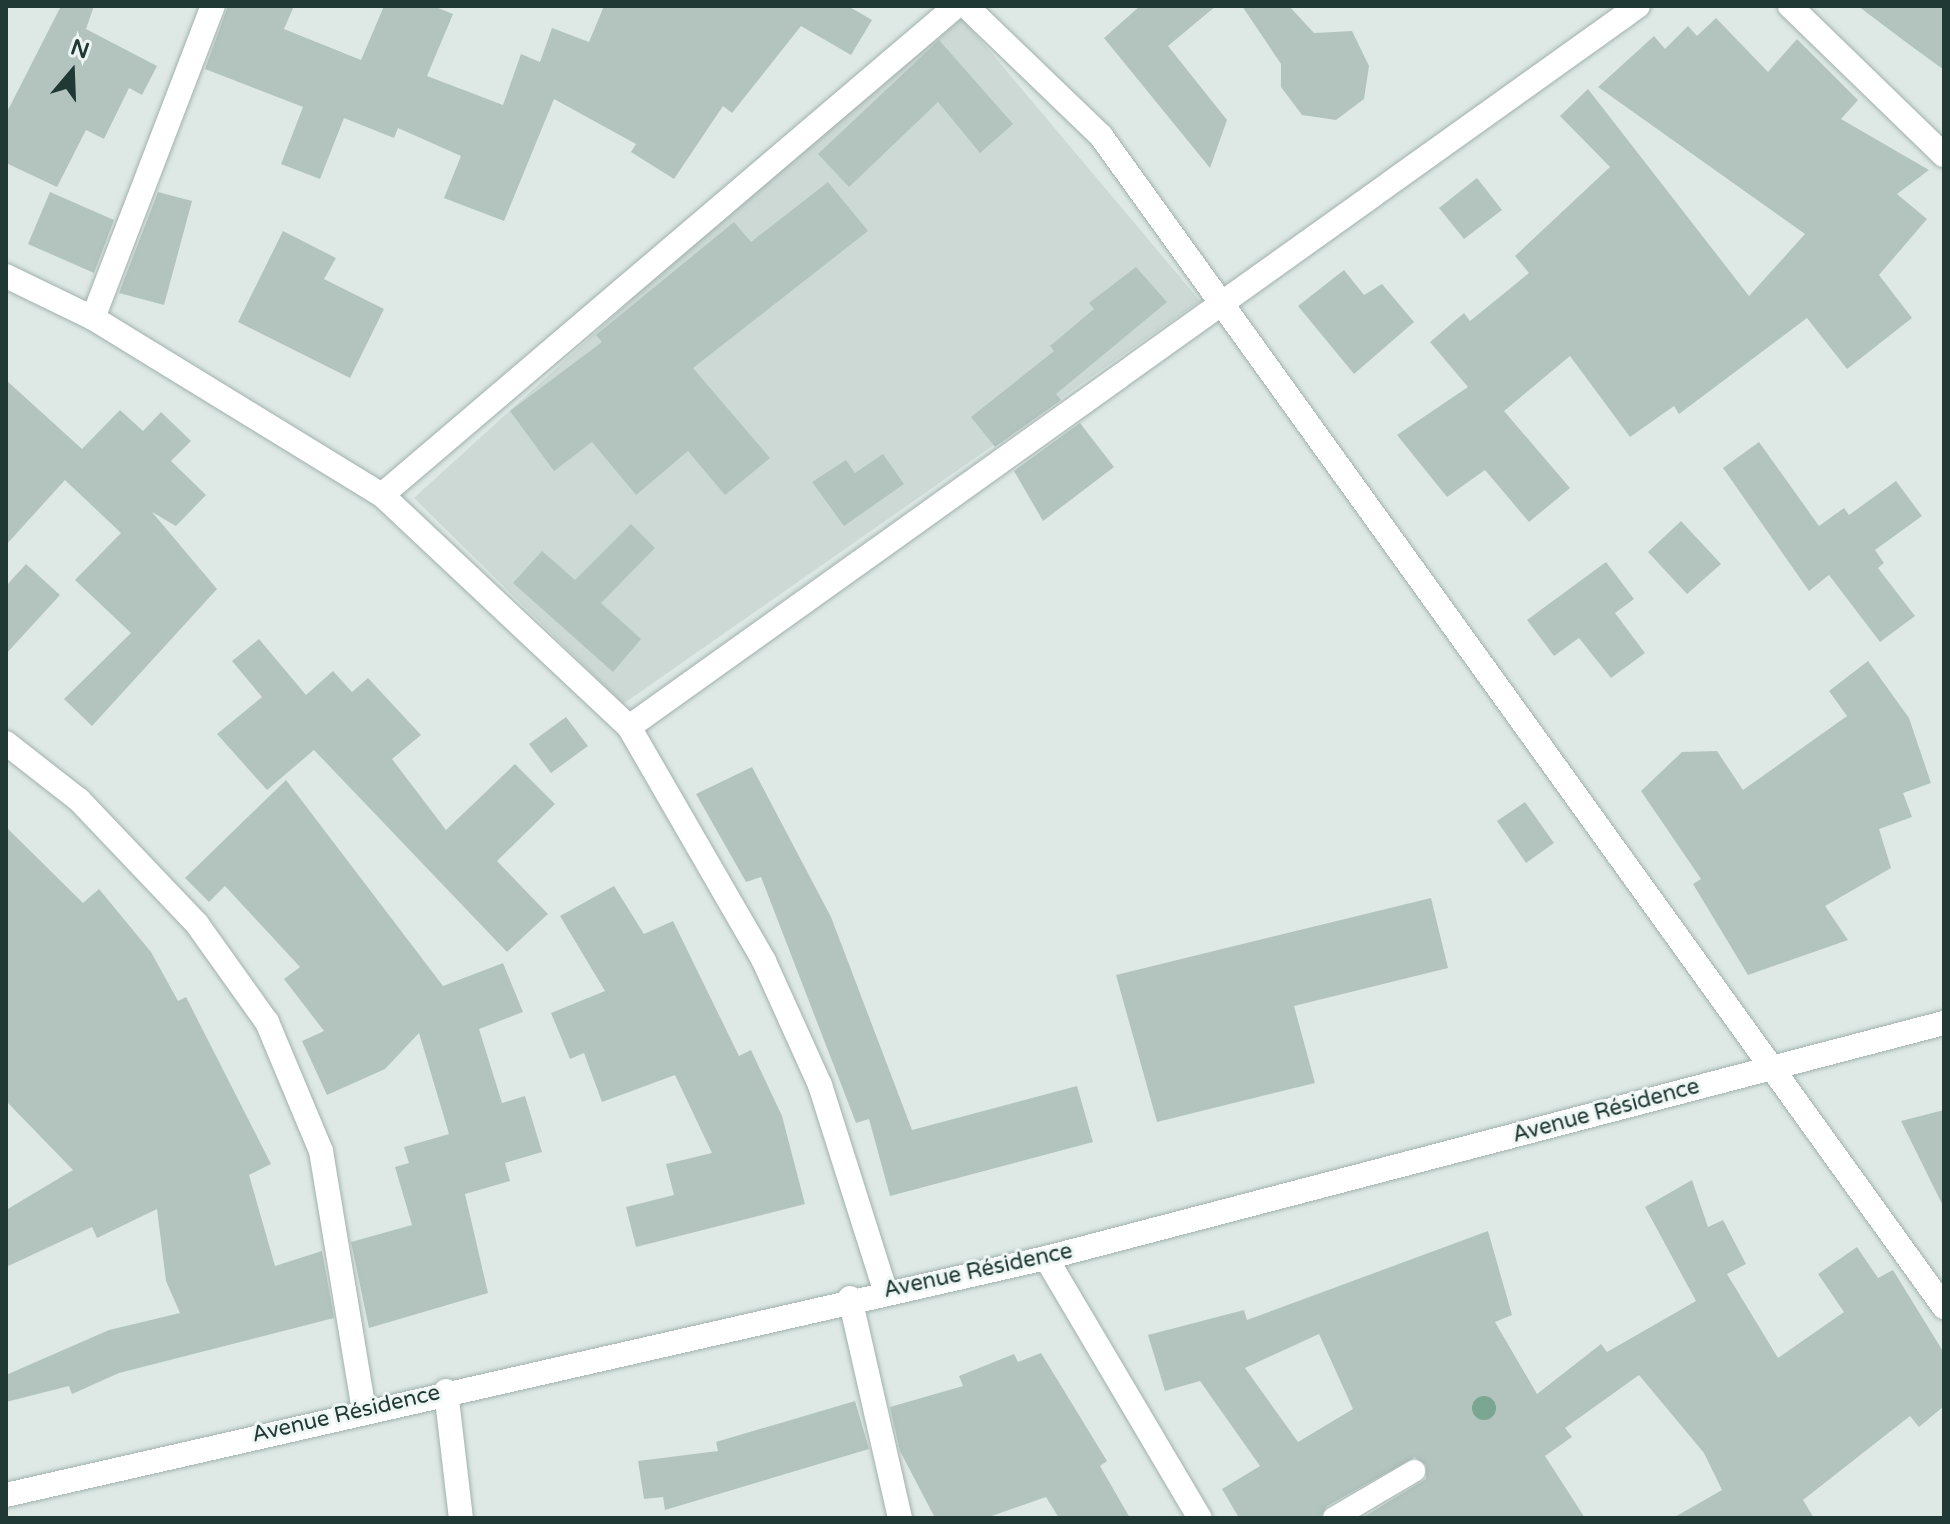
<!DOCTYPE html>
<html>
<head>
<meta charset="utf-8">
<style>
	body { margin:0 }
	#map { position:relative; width:1950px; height:1524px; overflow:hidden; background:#dee9e6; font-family:"Varela Round",sans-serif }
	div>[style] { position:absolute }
	.built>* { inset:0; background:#ccd9d5 }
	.building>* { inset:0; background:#b3c4bf }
	.roads { filter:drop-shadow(0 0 2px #a1b1ad) drop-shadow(0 0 2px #a1b1ad) }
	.lane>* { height:22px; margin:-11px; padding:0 11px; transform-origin:11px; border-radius:11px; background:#fff }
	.street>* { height:24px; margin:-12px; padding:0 12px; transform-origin:12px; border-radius:12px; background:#fff }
	.secondary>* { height:24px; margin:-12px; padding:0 12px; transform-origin:12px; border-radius:12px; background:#fff }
	.trees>* { width:24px; height:24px; margin:-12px; border-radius:50%; background:#7ba692 }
	span { translate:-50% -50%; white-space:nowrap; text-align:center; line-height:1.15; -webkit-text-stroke:6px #eef6f3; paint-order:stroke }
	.street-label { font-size:22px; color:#203935 }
	.frame { position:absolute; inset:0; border:8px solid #203935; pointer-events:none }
	.north { position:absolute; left:32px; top:32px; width:80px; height:80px; -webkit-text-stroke:6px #eef6f3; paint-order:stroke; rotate:19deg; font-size:22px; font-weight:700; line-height:32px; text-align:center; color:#203935 }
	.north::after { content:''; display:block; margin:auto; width:28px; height:36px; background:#203935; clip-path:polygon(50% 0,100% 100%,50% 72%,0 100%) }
</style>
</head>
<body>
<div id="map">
	<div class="built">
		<div style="clip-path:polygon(962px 18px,1200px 301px,623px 704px,414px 498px,675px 260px)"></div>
	</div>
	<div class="building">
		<div style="clip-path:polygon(61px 6px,94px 6px,86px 29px,157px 66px,142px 95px,129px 88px,104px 139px,86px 130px,57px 187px,6px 163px,6px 114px)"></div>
		<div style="clip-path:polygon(228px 6px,294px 6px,284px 29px,361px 60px,384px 6px,433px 6px,453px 14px,427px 76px,503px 105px,521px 54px,540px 62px,552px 28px,589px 42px,604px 6px,848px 6px,872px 20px,851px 55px,801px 26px,732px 113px,723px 106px,674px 179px,631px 152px,636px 144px,554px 99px,504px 221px,444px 198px,461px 156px,398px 128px,394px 138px,344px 118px,320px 179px,281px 164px,303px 107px,205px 69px)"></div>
		<div style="clip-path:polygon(1140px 6px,1216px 6px,1168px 46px,1227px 120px,1210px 168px,1104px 38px)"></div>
		<div style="clip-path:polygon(1242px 6px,1289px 6px,1314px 33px,1352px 31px,1369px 66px,1364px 99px,1336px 120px,1302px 115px,1281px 87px,1281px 64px)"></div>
		<div style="clip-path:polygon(1858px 6px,1944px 6px,1944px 70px,1903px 40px)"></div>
		<div style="clip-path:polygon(1716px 18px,1768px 72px,1797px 39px,1858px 100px,1841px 119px,1929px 170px,1897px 194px,1927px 219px,1879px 275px,1912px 318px,1847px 369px,1807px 318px,1679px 414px,1674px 406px,1630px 437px,1570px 356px,1504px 411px,1570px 488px,1529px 522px,1485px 470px,1447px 497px,1397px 435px,1468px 387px,1430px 342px,1464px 313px,1470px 321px,1529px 273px,1515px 256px,1610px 167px,1560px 116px,1588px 89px,1749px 296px,1805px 234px,1598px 87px,1654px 36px,1665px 49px,1688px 26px,1697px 36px)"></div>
		<div style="clip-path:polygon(939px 40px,1013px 124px,980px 153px,938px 102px,849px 187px,818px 154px)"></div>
		<div style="clip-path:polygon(1477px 178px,1502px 210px,1464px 239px,1439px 208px)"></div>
		<div style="clip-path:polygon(828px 182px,868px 231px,693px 368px,770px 458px,725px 495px,688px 451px,636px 495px,592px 442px,554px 471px,510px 411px,602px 342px,596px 335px,734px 222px,751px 242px)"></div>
		<div style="clip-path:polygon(50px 192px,114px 220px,94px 273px,28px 244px)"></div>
		<div style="clip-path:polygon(158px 192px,192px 201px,164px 305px,119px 293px)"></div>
		<div style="clip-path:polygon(283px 231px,336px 258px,324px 279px,384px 309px,350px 378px,238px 322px)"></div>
		<div style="clip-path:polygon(1136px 267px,1167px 302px,1056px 394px,1061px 400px,995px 447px,971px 417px,1054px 351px,1050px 346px,1094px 309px,1089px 303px)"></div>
		<div style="clip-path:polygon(1344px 270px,1364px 295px,1382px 284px,1414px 322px,1354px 374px,1298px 306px)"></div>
		<div style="clip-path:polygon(6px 380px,82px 449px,120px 410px,143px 431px,161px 412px,191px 441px,171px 461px,206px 495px,176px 526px,152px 512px,217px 589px,92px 726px,64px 699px,131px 633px,75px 580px,121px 533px,65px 480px,6px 545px)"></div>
		<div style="clip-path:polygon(1080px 423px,1114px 467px,1043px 521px,1014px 471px)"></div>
		<div style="clip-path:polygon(1759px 442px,1819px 526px,1844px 508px,1849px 515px,1896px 481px,1922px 516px,1875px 550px,1884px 563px,1878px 568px,1915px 616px,1880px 642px,1829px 575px,1809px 591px,1723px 468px)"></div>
		<div style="clip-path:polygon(883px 454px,904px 484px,844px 526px,812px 482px,846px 460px,855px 473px)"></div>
		<div style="clip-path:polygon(1681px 521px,1721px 564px,1687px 594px,1648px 552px)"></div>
		<div style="clip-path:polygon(631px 524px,655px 548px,601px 603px,641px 639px,613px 672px,513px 583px,542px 551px,575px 580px)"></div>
		<div style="clip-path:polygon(1606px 562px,1634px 599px,1615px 613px,1645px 653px,1611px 678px,1579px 638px,1554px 656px,1527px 620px)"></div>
		<div style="clip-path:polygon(26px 564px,60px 595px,6px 654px,6px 586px)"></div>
		<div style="clip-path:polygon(259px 639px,306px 695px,333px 671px,352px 692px,368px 678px,421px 735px,392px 759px,446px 830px,515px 764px,555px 804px,497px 861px,548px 914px,507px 952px,314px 750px,267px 790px,217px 734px,262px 697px,232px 661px)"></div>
		<div style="clip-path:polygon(1868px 661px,1909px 718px,1931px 783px,1903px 793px,1912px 817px,1879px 829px,1891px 868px,1825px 906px,1848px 940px,1748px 975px,1693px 884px,1701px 879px,1641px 791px,1682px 752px,1717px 751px,1743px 790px,1847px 716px,1829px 691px)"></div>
		<div style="clip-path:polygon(566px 717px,588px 746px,551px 773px,529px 744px)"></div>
		<div style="clip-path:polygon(752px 767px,831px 917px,912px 1130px,1077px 1086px,1093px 1142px,890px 1196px,869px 1119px,856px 1123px,761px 877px,746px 882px,696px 794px)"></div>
		<div style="clip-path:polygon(286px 780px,443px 986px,503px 963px,523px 1012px,479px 1029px,502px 1103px,525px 1096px,542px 1152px,505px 1163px,510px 1181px,465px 1194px,488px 1293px,369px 1328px,351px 1242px,412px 1225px,395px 1167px,409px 1163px,404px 1147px,449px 1134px,419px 1033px,385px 1069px,327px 1095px,302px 1041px,324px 1031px,284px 979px,300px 967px,225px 886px,209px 902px,185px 878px)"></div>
		<div style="clip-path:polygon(1525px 802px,1554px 843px,1526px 863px,1497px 821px)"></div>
		<div style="clip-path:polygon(6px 827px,83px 903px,99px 889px,151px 952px,178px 1001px,186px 997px,271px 1164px,249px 1175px,275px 1266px,322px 1251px,334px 1318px,119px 1373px,72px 1394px,69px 1386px,6px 1402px,6px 1375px,109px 1330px,180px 1313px,166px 1281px,157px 1209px,97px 1238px,92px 1227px,6px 1267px,6px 1210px,73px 1170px,6px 1101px)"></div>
		<div style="clip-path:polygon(614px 886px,644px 934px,673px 921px,739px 1056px,751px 1050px,782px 1116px,805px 1204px,636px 1247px,626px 1207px,674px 1195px,666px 1164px,712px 1153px,675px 1075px,602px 1102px,584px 1053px,570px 1059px,551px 1013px,605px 991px,560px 916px)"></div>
		<div style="clip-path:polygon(1431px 898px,1448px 968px,1294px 1006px,1315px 1083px,1157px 1122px,1116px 975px)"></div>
		<div style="clip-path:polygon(1944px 1110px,1944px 1208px,1901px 1121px)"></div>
		<div style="clip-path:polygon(evenodd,1692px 1180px,1708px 1227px,1723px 1220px,1746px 1264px,1727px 1274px,1778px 1358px,1844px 1312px,1818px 1274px,1857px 1247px,1878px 1278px,1893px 1270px,1944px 1353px,1944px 1406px,1919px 1427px,1910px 1416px,1803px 1500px,1814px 1518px,1673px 1518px,1722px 1490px,1704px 1453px,1639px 1375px,1565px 1428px,1572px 1437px,1545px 1456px,1585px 1518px,1362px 1518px,1426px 1479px,1426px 1465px,1415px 1457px,1327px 1506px,1320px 1518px,1239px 1518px,1222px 1489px,1260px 1466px,1200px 1381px,1165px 1391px,1148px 1335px,1244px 1310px,1247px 1320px,1488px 1231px,1512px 1315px,1495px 1322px,1537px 1394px,1601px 1344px,1607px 1352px,1696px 1301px,1645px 1207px,1692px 1180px,1319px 1334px,1353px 1409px,1298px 1442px,1245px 1368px,1319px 1334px)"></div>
		<div style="clip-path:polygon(1041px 1353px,1107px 1461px,1100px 1466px,1130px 1518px,1059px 1518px,1046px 1497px,986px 1518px,935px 1518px,900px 1451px,890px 1407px,963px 1386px,959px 1376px,1014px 1354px,1018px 1362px)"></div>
		<div style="clip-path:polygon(855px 1401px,869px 1449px,665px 1510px,663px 1497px,644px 1499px,638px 1461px,718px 1451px,716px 1442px)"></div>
	</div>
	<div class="roads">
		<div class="lane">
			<div style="left:1334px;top:1518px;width:93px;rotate:-30.4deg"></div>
		</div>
		<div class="street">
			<div style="left:966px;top:6px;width:187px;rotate:43.9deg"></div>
			<div style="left:1101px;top:136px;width:1443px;rotate:54.25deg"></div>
			<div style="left:1790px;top:6px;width:214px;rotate:44.1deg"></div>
			<div style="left:6px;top:276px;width:97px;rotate:25.8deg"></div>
			<div style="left:93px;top:318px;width:339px;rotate:31.5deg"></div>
			<div style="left:382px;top:495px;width:339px;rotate:43.2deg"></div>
			<div style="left:629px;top:727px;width:270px;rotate:60deg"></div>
			<div style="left:764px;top:961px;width:136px;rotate:65.7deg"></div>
			<div style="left:820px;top:1085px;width:215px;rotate:72.4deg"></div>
			<div style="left:93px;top:318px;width:334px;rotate:-69deg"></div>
			<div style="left:382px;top:495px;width:754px;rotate:-40.43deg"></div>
			<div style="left:629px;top:727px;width:1240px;rotate:-35.55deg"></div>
			<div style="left:6px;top:743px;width:93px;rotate:38deg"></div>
			<div style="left:79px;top:800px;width:171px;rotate:46.4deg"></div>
			<div style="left:197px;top:924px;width:120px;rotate:54.5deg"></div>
			<div style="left:267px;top:1022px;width:140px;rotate:67.3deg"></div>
			<div style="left:321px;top:1151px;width:263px;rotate:80.6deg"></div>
			<div style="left:1046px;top:1258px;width:302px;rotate:59.4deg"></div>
			<div style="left:850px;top:1298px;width:226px;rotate:77.2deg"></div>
			<div style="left:446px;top:1391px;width:128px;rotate:83.3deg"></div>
		</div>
		<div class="secondary">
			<div style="left:6px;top:1495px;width:1067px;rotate:-12.84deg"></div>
			<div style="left:1046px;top:1258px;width:928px;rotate:-14.67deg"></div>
		</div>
	</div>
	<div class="trees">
		<div style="left:1484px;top:1408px"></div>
	</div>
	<div class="street-label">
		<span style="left:1606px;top:1111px;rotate:-15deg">Avenue Résidence</span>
		<span style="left:978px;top:1271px;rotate:-12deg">Avenue Résidence</span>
		<span style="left:346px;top:1414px;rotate:-13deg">Avenue Résidence</span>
	</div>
	<div class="frame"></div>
	<div class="north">N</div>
</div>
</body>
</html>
